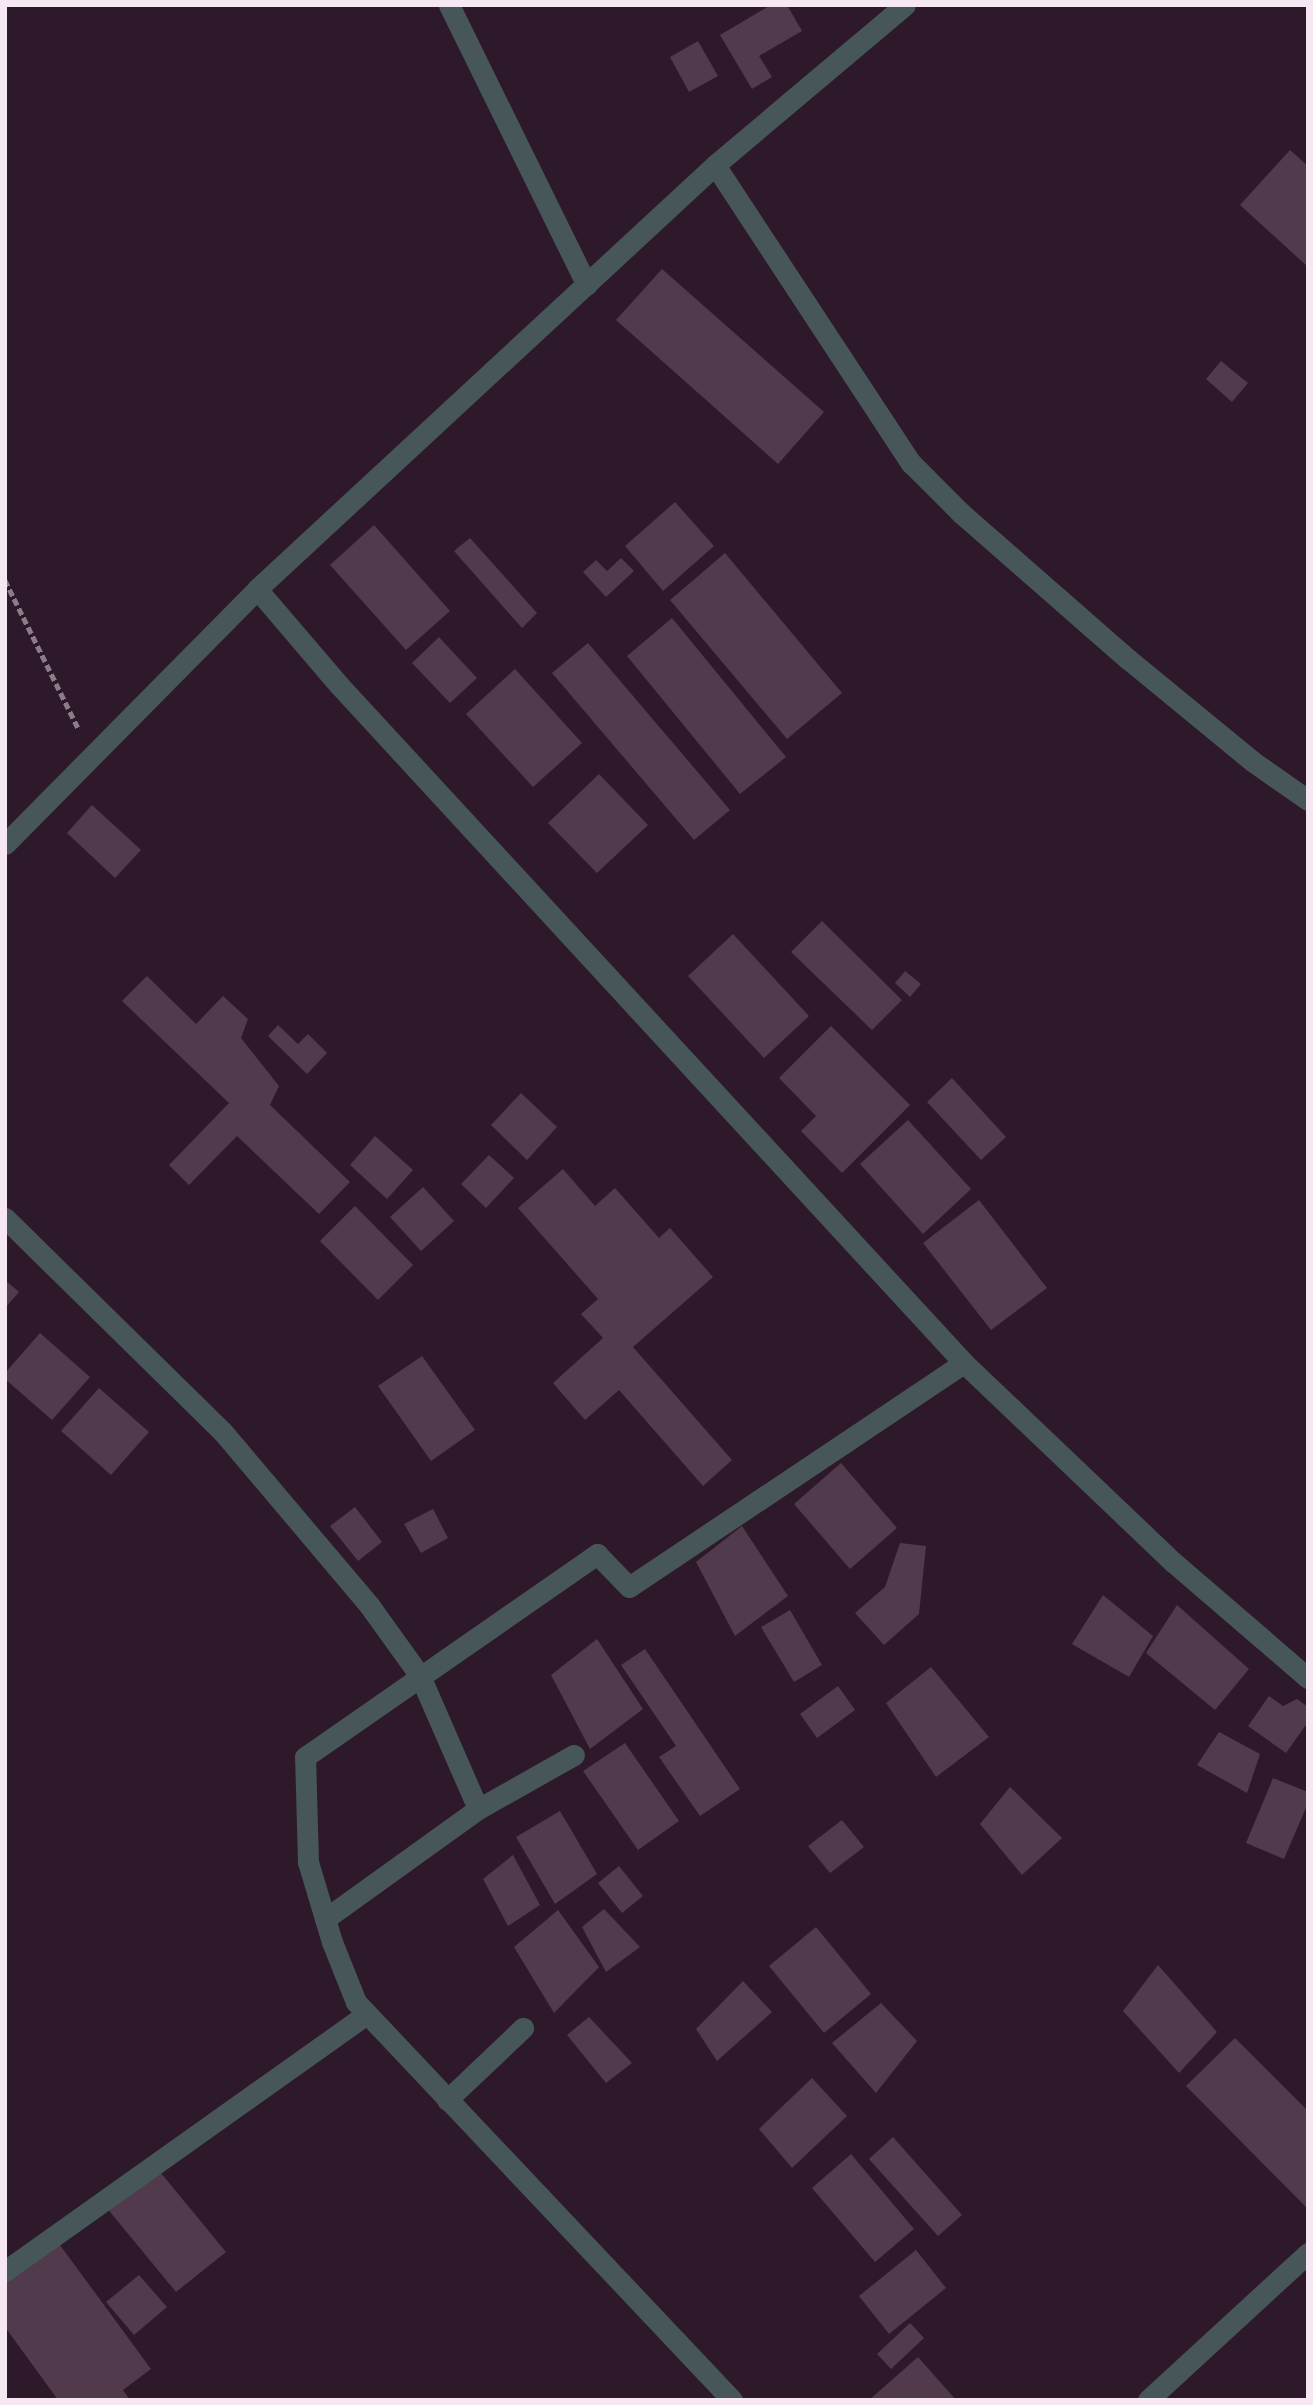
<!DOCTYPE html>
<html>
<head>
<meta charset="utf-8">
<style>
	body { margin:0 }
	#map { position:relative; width:1313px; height:2405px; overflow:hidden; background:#2e192a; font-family:Rubik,sans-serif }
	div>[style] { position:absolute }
	.building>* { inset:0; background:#503a4c }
	.path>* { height:4.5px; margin-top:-2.25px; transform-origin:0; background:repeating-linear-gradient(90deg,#8d7b89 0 7px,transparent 0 10.5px) }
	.service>* { height:21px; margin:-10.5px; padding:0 10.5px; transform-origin:10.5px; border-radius:10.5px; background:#475658 }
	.minor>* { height:21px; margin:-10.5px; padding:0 10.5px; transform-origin:10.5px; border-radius:10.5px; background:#475658 }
	.tertiary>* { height:21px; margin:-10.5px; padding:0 10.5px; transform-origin:10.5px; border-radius:10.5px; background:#475658 }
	span { translate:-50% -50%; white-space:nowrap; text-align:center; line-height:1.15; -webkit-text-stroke:7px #10080f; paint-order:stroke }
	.frame { position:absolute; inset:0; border:7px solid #f6e8f3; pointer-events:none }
</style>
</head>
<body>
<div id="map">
	<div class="building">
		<div style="clip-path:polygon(771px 5px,787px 5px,802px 31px,759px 56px,772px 77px,752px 89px,720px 35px)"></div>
		<div style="clip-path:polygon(698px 41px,718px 76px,689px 92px,670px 57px)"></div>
		<div style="clip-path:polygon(1290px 150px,1308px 166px,1308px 267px,1240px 205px)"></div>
		<div style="clip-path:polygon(662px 269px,824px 412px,778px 464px,616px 320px)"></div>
		<div style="clip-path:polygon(1221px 361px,1248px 383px,1232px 402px,1206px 379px)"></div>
		<div style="clip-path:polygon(675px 502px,714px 546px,663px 591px,625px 546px)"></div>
		<div style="clip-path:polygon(374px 525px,450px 611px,406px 650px,330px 565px)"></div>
		<div style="clip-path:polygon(470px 538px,537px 613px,522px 628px,454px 551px)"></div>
		<div style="clip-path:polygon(725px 553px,842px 693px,787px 739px,670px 600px)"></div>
		<div style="clip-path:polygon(621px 558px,634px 571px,606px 597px,583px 572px,596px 560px,607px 571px)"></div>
		<div style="clip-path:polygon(672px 618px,786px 757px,740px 794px,627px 656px)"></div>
		<div style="clip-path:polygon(439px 637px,477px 678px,450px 703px,412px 663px)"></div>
		<div style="clip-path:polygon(588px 643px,730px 810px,694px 840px,552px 673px)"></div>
		<div style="clip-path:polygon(515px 669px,582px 743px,533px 787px,466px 714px)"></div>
		<div style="clip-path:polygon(599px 774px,648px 825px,597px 873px,548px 823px)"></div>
		<div style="clip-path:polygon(92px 805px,141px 850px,115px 878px,67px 833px)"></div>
		<div style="clip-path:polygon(822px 921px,902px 1000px,872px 1030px,791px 952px)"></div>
		<div style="clip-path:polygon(733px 934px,809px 1016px,764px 1058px,688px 976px)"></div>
		<div style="clip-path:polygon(905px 971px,921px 984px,910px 997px,895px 983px)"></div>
		<div style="clip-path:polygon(147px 976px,196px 1024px,223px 996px,248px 1019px,241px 1038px,279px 1086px,270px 1105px,350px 1182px,319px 1214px,237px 1136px,189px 1185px,169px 1165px,229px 1103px,122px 1001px)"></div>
		<div style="clip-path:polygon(278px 1025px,298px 1044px,308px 1034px,327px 1053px,307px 1074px,268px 1036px)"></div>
		<div style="clip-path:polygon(831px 1026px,910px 1105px,842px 1173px,801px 1131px,816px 1116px,779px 1078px)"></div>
		<div style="clip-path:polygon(952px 1078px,1006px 1137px,981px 1160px,927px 1102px)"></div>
		<div style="clip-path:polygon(521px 1093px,557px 1127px,527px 1160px,491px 1125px)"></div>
		<div style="clip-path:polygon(908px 1120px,971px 1189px,923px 1234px,860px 1164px)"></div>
		<div style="clip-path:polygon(375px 1136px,413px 1170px,387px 1199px,350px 1165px)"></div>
		<div style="clip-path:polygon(489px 1155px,514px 1178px,486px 1208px,461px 1184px)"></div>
		<div style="clip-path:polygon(563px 1169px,595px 1206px,615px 1188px,659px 1238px,670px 1228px,713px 1277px,633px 1347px,732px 1460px,703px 1486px,619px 1390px,585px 1420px,553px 1383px,603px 1338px,581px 1314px,598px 1299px,518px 1208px)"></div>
		<div style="clip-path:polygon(423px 1187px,454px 1221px,421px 1251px,390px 1217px)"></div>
		<div style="clip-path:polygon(979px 1200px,1047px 1288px,991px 1330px,923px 1243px)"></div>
		<div style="clip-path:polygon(355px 1206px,413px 1265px,378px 1300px,320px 1241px)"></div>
		<div style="clip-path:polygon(5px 1280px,19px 1292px,5px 1308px)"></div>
		<div style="clip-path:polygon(40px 1333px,90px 1377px,52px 1420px,5px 1379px,5px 1373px)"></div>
		<div style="clip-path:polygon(422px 1356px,475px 1430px,431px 1461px,378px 1386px)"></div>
		<div style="clip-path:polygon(99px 1388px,149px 1432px,111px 1475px,61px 1431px)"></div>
		<div style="clip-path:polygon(841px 1463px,897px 1528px,850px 1569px,794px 1504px)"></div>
		<div style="clip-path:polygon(355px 1507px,382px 1542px,358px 1561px,330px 1526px)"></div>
		<div style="clip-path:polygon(433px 1509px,448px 1538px,421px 1553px,404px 1524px)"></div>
		<div style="clip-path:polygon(742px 1526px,788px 1596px,735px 1636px,696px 1562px)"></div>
		<div style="clip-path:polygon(900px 1543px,926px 1546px,919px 1614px,884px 1645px,855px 1613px,885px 1587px)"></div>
		<div style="clip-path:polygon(1103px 1595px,1153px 1636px,1129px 1677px,1072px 1644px)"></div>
		<div style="clip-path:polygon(1177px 1605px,1249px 1669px,1215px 1710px,1146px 1653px)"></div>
		<div style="clip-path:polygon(790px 1610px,822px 1665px,794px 1682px,761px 1627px)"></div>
		<div style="clip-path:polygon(597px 1639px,643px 1709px,590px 1749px,551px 1675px)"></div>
		<div style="clip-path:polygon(645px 1649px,740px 1789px,700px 1816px,659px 1757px,676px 1746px,621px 1665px)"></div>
		<div style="clip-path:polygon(931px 1667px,989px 1737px,936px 1777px,886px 1703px)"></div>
		<div style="clip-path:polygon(838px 1686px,855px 1710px,817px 1738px,800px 1714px)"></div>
		<div style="clip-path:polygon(1269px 1696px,1283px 1706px,1297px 1699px,1308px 1707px,1308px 1722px,1286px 1753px,1248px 1726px)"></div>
		<div style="clip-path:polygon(1219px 1732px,1260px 1754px,1247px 1793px,1197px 1765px)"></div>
		<div style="clip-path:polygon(625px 1743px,679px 1821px,638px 1850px,583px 1771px)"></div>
		<div style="clip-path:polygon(1273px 1778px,1308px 1792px,1308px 1803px,1284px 1859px,1246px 1843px)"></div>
		<div style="clip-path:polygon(1010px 1787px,1062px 1838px,1022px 1875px,980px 1824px)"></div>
		<div style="clip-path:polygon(560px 1811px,597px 1874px,555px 1904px,516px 1837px)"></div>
		<div style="clip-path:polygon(842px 1820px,864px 1847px,830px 1873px,808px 1846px)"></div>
		<div style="clip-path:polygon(513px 1855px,540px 1905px,508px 1926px,483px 1879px)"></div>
		<div style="clip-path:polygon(619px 1866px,643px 1896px,622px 1913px,598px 1883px)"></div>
		<div style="clip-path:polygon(604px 1909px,640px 1947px,606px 1972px,582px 1927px)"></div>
		<div style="clip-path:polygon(558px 1910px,599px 1967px,554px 2013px,514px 1947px)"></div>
		<div style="clip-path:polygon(816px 1927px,871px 1994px,824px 2033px,769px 1966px)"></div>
		<div style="clip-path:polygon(1158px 1965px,1217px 2032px,1179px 2073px,1123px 2011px)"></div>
		<div style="clip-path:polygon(743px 1981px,772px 2012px,717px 2061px,696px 2029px)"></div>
		<div style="clip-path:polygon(881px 2003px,917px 2041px,876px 2093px,832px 2043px)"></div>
		<div style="clip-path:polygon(589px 2017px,632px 2063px,606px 2083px,567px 2035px)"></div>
		<div style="clip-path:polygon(1235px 2038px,1308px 2111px,1308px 2209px,1186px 2086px)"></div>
		<div style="clip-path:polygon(812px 2078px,847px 2116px,792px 2168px,759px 2129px)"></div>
		<div style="clip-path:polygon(893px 2137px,962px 2215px,938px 2236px,869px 2159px)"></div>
		<div style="clip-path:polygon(851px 2154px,914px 2229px,875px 2262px,812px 2188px)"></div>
		<div style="clip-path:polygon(156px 2167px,226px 2252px,176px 2292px,106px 2207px)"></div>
		<div style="clip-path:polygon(57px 2241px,151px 2369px,123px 2390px,130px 2400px,58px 2400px,5px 2327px,5px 2278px)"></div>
		<div style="clip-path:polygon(916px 2250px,946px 2288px,889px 2334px,859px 2296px)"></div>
		<div style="clip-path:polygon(139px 2275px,167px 2307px,134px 2335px,106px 2302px)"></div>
		<div style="clip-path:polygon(910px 2323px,924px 2338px,891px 2369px,877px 2354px)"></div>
		<div style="clip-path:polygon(918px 2357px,956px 2400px,869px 2400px)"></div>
	</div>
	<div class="path">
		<div style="left:5px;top:580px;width:167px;rotate:63.7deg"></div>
	</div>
	<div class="service">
		<div style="left:447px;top:2100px;width:105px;rotate:-43.5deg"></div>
	</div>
	<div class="minor">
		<div style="left:449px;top:5px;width:312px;rotate:63.8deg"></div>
		<div style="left:715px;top:165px;width:357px;rotate:56.7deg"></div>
		<div style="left:911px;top:463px;width:71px;rotate:45deg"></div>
		<div style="left:961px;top:513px;width:222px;rotate:41.2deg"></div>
		<div style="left:1128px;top:659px;width:161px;rotate:39.4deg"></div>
		<div style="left:1252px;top:761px;width:68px;rotate:34.9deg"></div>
		<div style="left:257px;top:589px;width:126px;rotate:49.5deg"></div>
		<div style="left:339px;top:685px;width:922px;rotate:47.33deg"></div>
		<div style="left:964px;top:1363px;width:289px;rotate:43.6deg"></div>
		<div style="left:1173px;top:1562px;width:178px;rotate:40.7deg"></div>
		<div style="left:5px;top:1218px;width:304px;rotate:44.5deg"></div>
		<div style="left:222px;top:1431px;width:228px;rotate:49.8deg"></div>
		<div style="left:369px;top:1605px;width:87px;rotate:54.3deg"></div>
		<div style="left:420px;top:1676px;width:145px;rotate:66.4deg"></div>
		<div style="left:478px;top:1809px;width:110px;rotate:-29.4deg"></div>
		<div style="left:325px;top:1919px;width:188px;rotate:-35.7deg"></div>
		<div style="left:5px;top:2271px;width:444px;rotate:-35.4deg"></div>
		<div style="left:732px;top:2400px;width:548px;rotate:-133.37deg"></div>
		<div style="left:356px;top:2002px;width:65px;rotate:-111.8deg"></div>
		<div style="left:332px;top:1942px;width:84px;rotate:-106.7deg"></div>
		<div style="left:308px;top:1862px;width:105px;rotate:-91.6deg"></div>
		<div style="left:305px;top:1757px;width:356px;rotate:-34.8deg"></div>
		<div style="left:597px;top:1554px;width:46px;rotate:45.9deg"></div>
		<div style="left:629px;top:1587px;width:403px;rotate:-33.8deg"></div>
		<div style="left:1148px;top:2400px;width:217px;rotate:-42.6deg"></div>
	</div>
	<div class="tertiary">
		<div style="left:5px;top:844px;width:359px;rotate:-45.3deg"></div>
		<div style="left:257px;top:589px;width:624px;rotate:-42.79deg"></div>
		<div style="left:715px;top:165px;width:248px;rotate:-40.1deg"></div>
	</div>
	<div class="frame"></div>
</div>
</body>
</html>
